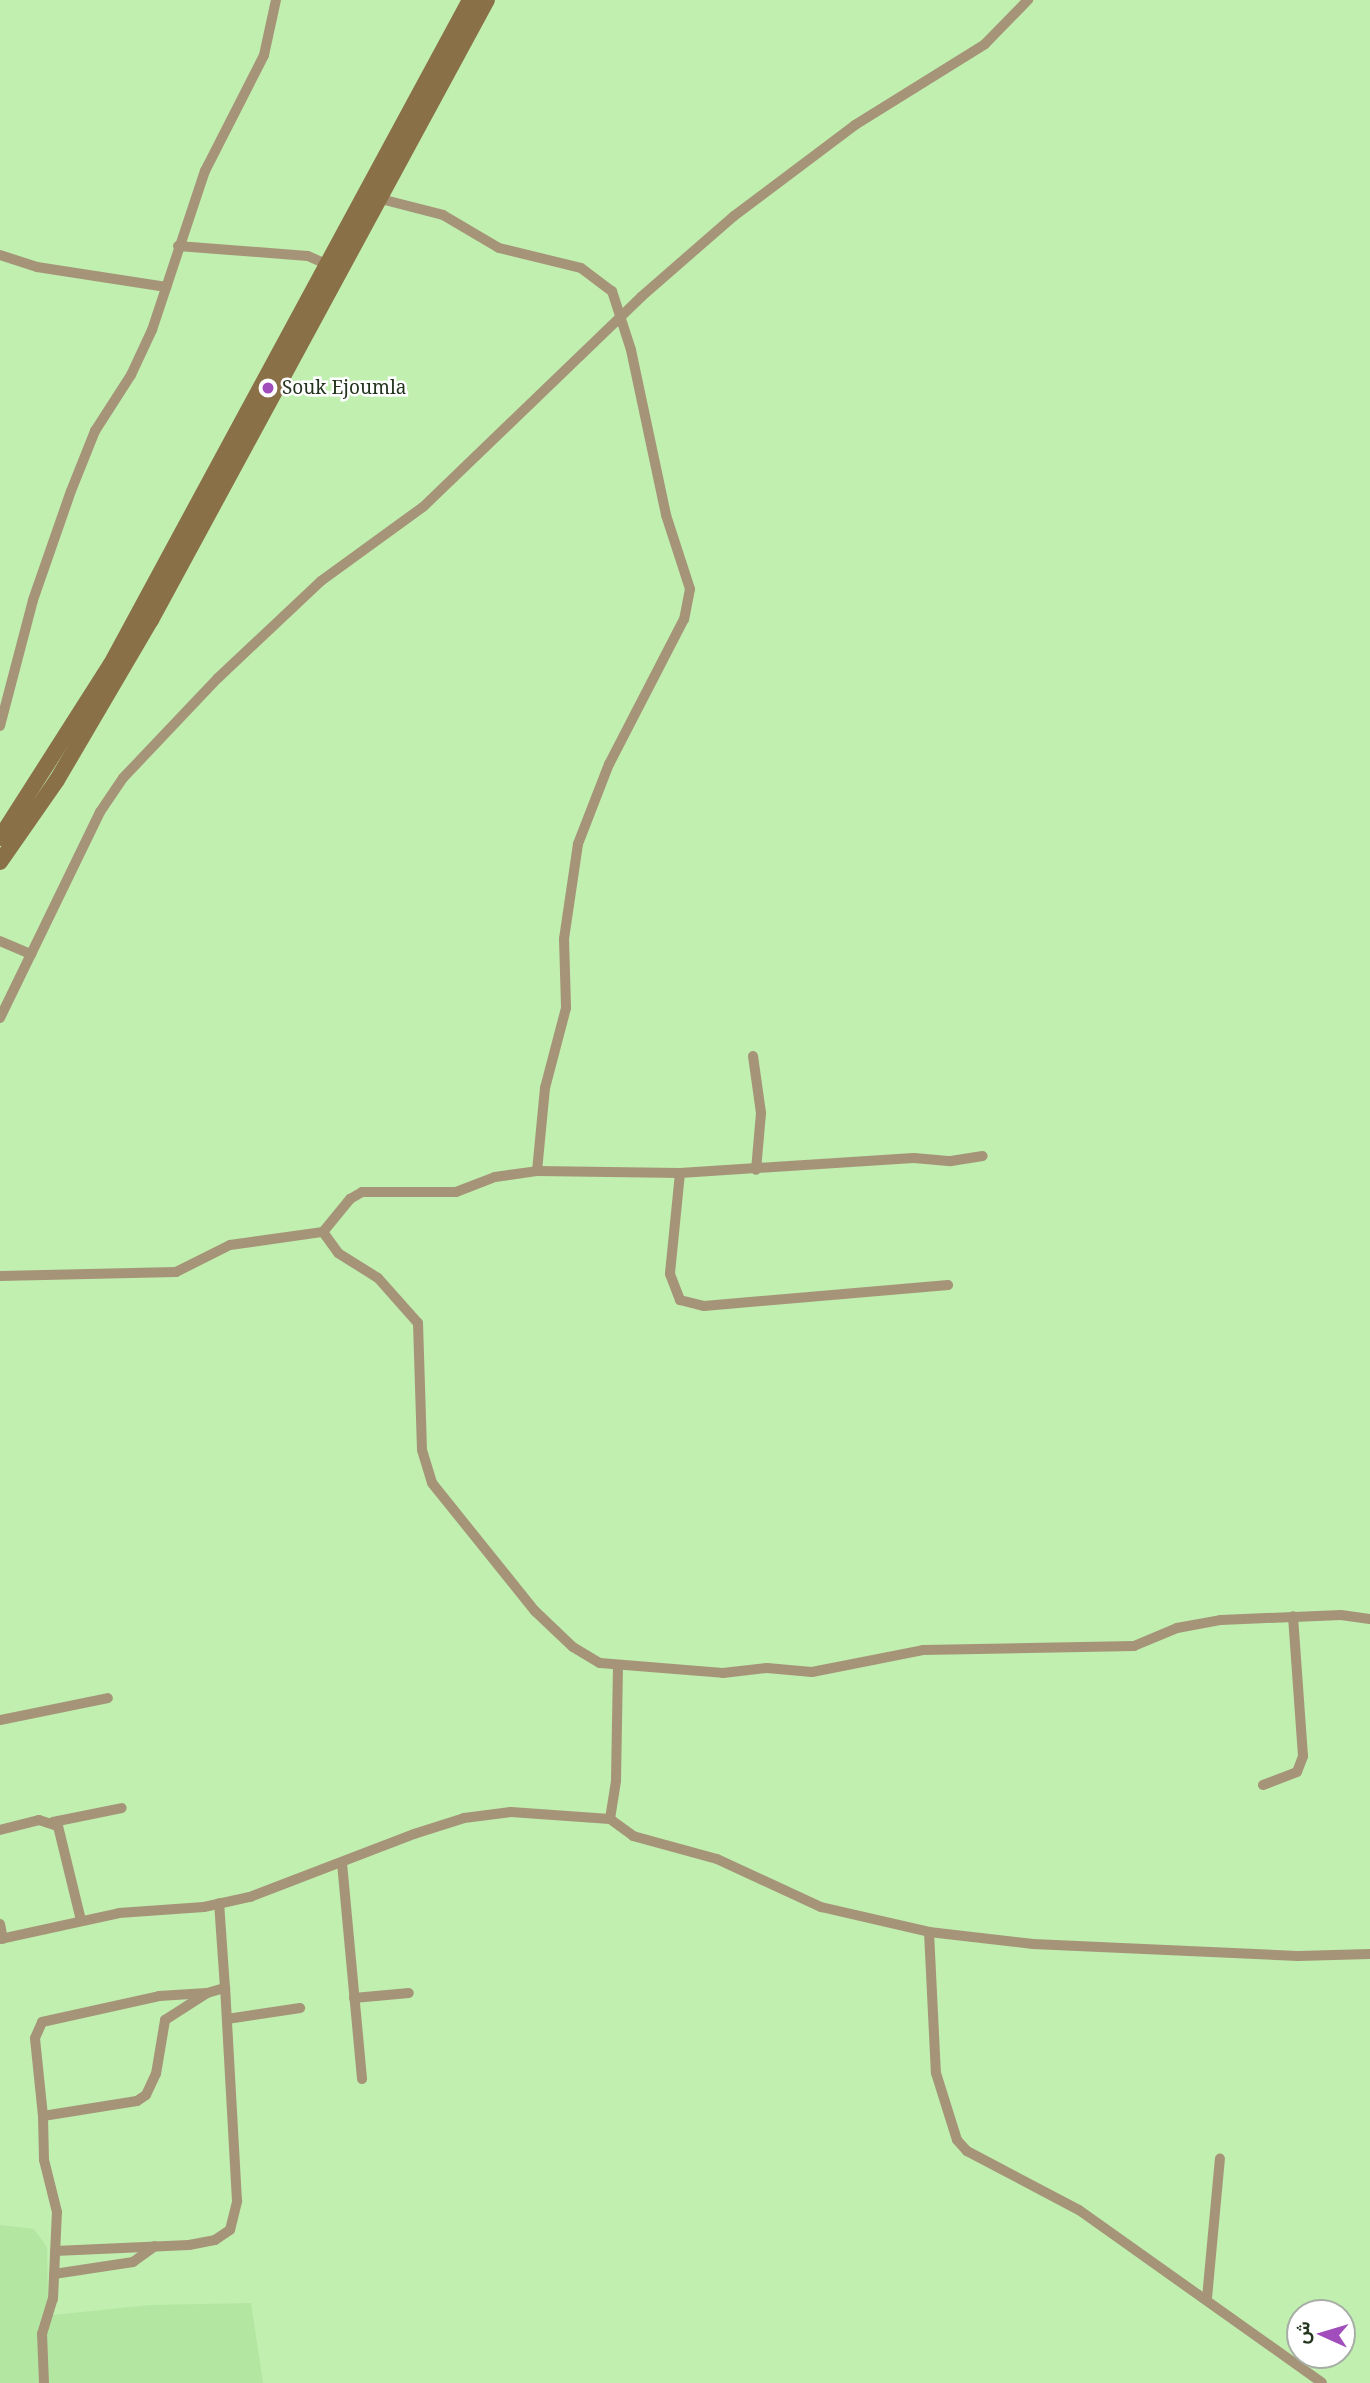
<!DOCTYPE html>
<html>
<head>
<meta charset="utf-8">
<style>
	body { margin:0 }
	#map { position:relative; width:1370px; height:2383px; overflow:hidden; background:#c0efaf; font-family:"Noto Serif",Vazirmatn,serif }
	div>[style] { position:absolute }
	.built>* { inset:0; background:#b3e7a1 }
	.street>* { height:10px; margin:-5px; padding:0 5px; transform-origin:5px; border-radius:5px; background:#a69479 }
	.secondary>* { height:16px; margin:-8px; padding:0 8px; transform-origin:8px; border-radius:8px; background:#8a7047 }
	.dots>* { width:19px; height:19px; translate:-50% -50%; box-sizing:border-box; border:4px solid #fff; border-radius:50% }
	span { translate:-50% -50%; white-space:nowrap; text-align:center; line-height:1.15; -webkit-text-stroke:5px #fff; paint-order:stroke }
	.poi-label { font-size:19px; color:#23351d }
	.left { translate:0 -50%; text-align:left }
	.north { position:absolute; left:1286px; top:2299px; width:70px; height:70px; box-sizing:border-box; background:#fff; border:2px solid #a7aea5; border-radius:50%; rotate:274deg; font-size:19px; font-weight:700; line-height:28px; text-align:center; color:#23351d }
	.north::after { content:''; display:block; margin:auto; width:24px; height:32px; background:#a14dbb; clip-path:polygon(50% 0,100% 100%,50% 72%,0 100%) }
</style>
</head>
<body>
<div id="map">
	<div class="built">
		<div style="clip-path:polygon(0 2225px,34px 2229px,47px 2247px,48px 2304px,53px 2315px,150px 2305px,251px 2303px,263px 2383px,0 2383px)"></div>
	</div>
	<div class="street">
		<div style="left:377px;top:198px;width:68px;rotate:14.4deg"></div>
		<div style="left:443px;top:215px;width:65px;rotate:30.5deg"></div>
		<div style="left:499px;top:248px;width:84px;rotate:13.7deg"></div>
		<div style="left:581px;top:268px;width:39px;rotate:37deg"></div>
		<div style="left:612px;top:291px;width:62px;rotate:72.1deg"></div>
		<div style="left:631px;top:350px;width:169px;rotate:78deg"></div>
		<div style="left:666px;top:515px;width:78px;rotate:72deg"></div>
		<div style="left:690px;top:589px;width:31px;rotate:101deg"></div>
		<div style="left:684px;top:619px;width:163px;rotate:117.3deg"></div>
		<div style="left:609px;top:764px;width:86px;rotate:111.2deg"></div>
		<div style="left:578px;top:844px;width:96px;rotate:98.4deg"></div>
		<div style="left:564px;top:939px;width:69px;rotate:88.3deg"></div>
		<div style="left:566px;top:1008px;width:83px;rotate:104.7deg"></div>
		<div style="left:545px;top:1088px;width:83px;rotate:95.5deg"></div>
		<div style="left:178px;top:246px;width:130px;rotate:4.4deg"></div>
		<div style="left:308px;top:256px;width:27px;rotate:24deg"></div>
		<div style="left:0;top:255px;width:39px;rotate:18deg"></div>
		<div style="left:37px;top:267px;width:131px;rotate:8.8deg"></div>
		<div style="left:0;top:726px;width:130px;rotate:-75.3deg"></div>
		<div style="left:33px;top:600px;width:115px;rotate:-70.8deg"></div>
		<div style="left:71px;top:491px;width:65px;rotate:-68.2deg"></div>
		<div style="left:95px;top:431px;width:67px;rotate:-57.3deg"></div>
		<div style="left:131px;top:375px;width:50px;rotate:-65deg"></div>
		<div style="left:152px;top:330px;width:168px;rotate:-71.6deg"></div>
		<div style="left:205px;top:171px;width:130px;rotate:-63deg"></div>
		<div style="left:264px;top:55px;width:56px;rotate:-77.7deg"></div>
		<div style="left:0;top:941px;width:34px;rotate:23deg"></div>
		<div style="left:0;top:1018px;width:229px;rotate:-64.1deg"></div>
		<div style="left:100px;top:812px;width:41px;rotate:-55.9deg"></div>
		<div style="left:123px;top:778px;width:138px;rotate:-46.5deg"></div>
		<div style="left:218px;top:678px;width:141px;rotate:-43.3deg"></div>
		<div style="left:321px;top:581px;width:126px;rotate:-36deg"></div>
		<div style="left:423px;top:507px;width:303px;rotate:-43.9deg"></div>
		<div style="left:641px;top:297px;width:123px;rotate:-41.1deg"></div>
		<div style="left:734px;top:216px;width:151px;rotate:-36.9deg"></div>
		<div style="left:855px;top:125px;width:153px;rotate:-31.9deg"></div>
		<div style="left:985px;top:44px;width:62px;rotate:-45.7deg"></div>
		<div style="left:753px;top:1056px;width:58px;rotate:82deg"></div>
		<div style="left:761px;top:1113px;width:57px;rotate:95deg"></div>
		<div style="left:680px;top:1173px;width:101px;rotate:95.7deg"></div>
		<div style="left:670px;top:1274px;width:28px;rotate:69deg"></div>
		<div style="left:680px;top:1300px;width:25px;rotate:14deg"></div>
		<div style="left:704px;top:1306px;width:245px;rotate:-4.9deg"></div>
		<div style="left:323px;top:1232px;width:26px;rotate:54deg"></div>
		<div style="left:338px;top:1253px;width:47px;rotate:32deg"></div>
		<div style="left:378px;top:1278px;width:60px;rotate:48.4deg"></div>
		<div style="left:418px;top:1323px;width:127px;rotate:88.2deg"></div>
		<div style="left:422px;top:1450px;width:34px;rotate:73deg"></div>
		<div style="left:432px;top:1483px;width:164px;rotate:51.2deg"></div>
		<div style="left:535px;top:1611px;width:52px;rotate:43.5deg"></div>
		<div style="left:573px;top:1647px;width:31px;rotate:31deg"></div>
		<div style="left:600px;top:1663px;width:123px;rotate:4.6deg"></div>
		<div style="left:723px;top:1673px;width:44px;rotate:-6.5deg"></div>
		<div style="left:767px;top:1668px;width:45px;rotate:5.1deg"></div>
		<div style="left:812px;top:1672px;width:113px;rotate:-11.2deg"></div>
		<div style="left:923px;top:1650px;width:211px;rotate:-1.1deg"></div>
		<div style="left:1134px;top:1646px;width:47px;rotate:-22.7deg"></div>
		<div style="left:1177px;top:1628px;width:45px;rotate:-10.3deg"></div>
		<div style="left:1221px;top:1620px;width:120px;rotate:-2.4deg"></div>
		<div style="left:1341px;top:1615px;width:29px;rotate:8deg"></div>
		<div style="left:0;top:1276px;width:176px;rotate:-1.3deg"></div>
		<div style="left:176px;top:1272px;width:60px;rotate:-26.6deg"></div>
		<div style="left:230px;top:1245px;width:94px;rotate:-8deg"></div>
		<div style="left:323px;top:1232px;width:43px;rotate:-50.7deg"></div>
		<div style="left:350px;top:1199px;width:14px;rotate:-30deg"></div>
		<div style="left:362px;top:1192px;width:94px"></div>
		<div style="left:456px;top:1192px;width:42px;rotate:-21deg"></div>
		<div style="left:495px;top:1177px;width:42px;rotate:-8.1deg"></div>
		<div style="left:537px;top:1171px;width:143px;rotate:0.8deg"></div>
		<div style="left:680px;top:1173px;width:234px;rotate:-3.7deg"></div>
		<div style="left:914px;top:1158px;width:37px;rotate:5deg"></div>
		<div style="left:951px;top:1161px;width:32px;rotate:-9deg"></div>
		<div style="left:0;top:1720px;width:110px;rotate:-11.5deg"></div>
		<div style="left:1263px;top:1785px;width:36px;rotate:-21deg"></div>
		<div style="left:1297px;top:1772px;width:17px;rotate:-69deg"></div>
		<div style="left:1303px;top:1756px;width:140px;rotate:-94.1deg"></div>
		<div style="left:610px;top:1819px;width:39px;rotate:-81deg"></div>
		<div style="left:616px;top:1780px;width:113px;rotate:-89deg"></div>
		<div style="left:53px;top:1822px;width:70px;rotate:-11.5deg"></div>
		<div style="left:0;top:1830px;width:40px;rotate:-14.4deg"></div>
		<div style="left:39px;top:1820px;width:20px;rotate:18deg"></div>
		<div style="left:58px;top:1826px;width:97px;rotate:76.3deg"></div>
		<div style="left:342px;top:1863px;width:217px;rotate:84.7deg"></div>
		<div style="left:0;top:1924px;width:15px;rotate:79deg"></div>
		<div style="left:929px;top:1932px;width:141px;rotate:87.2deg"></div>
		<div style="left:936px;top:2073px;width:70px;rotate:72.6deg"></div>
		<div style="left:957px;top:2140px;width:15px;rotate:48deg"></div>
		<div style="left:967px;top:2151px;width:127px;rotate:27.8deg"></div>
		<div style="left:1079px;top:2210px;width:298px;rotate:35.4deg"></div>
		<div style="left:0;top:1939px;width:122px;rotate:-12.3deg"></div>
		<div style="left:119px;top:1913px;width:85px;rotate:-4deg"></div>
		<div style="left:204px;top:1907px;width:47px;rotate:-12.3deg"></div>
		<div style="left:250px;top:1897px;width:176px;rotate:-21deg"></div>
		<div style="left:414px;top:1834px;width:52px;rotate:-17.7deg"></div>
		<div style="left:464px;top:1818px;width:47px;rotate:-7.3deg"></div>
		<div style="left:511px;top:1812px;width:99px;rotate:4deg"></div>
		<div style="left:610px;top:1819px;width:29px;rotate:36deg"></div>
		<div style="left:633px;top:1836px;width:87px;rotate:15.3deg"></div>
		<div style="left:717px;top:1859px;width:115px;rotate:24.8deg"></div>
		<div style="left:821px;top:1907px;width:111px;rotate:13deg"></div>
		<div style="left:929px;top:1932px;width:105px;rotate:6.6deg"></div>
		<div style="left:1033px;top:1944px;width:265px;rotate:2.6deg"></div>
		<div style="left:1298px;top:1956px;width:72px;rotate:-1.6deg"></div>
		<div style="left:354px;top:1998px;width:55px;rotate:-5.2deg"></div>
		<div style="left:227px;top:2019px;width:74px;rotate:-8.6deg"></div>
		<div style="left:43px;top:2116px;width:78px;rotate:-95.9deg"></div>
		<div style="left:35px;top:2038px;width:17px;rotate:-66deg"></div>
		<div style="left:42px;top:2022px;width:120px;rotate:-12.5deg"></div>
		<div style="left:159px;top:1996px;width:48px;rotate:-3.6deg"></div>
		<div style="left:55px;top:2251px;width:134px;rotate:-2.6deg"></div>
		<div style="left:189px;top:2245px;width:26px;rotate:-11deg"></div>
		<div style="left:215px;top:2240px;width:18px;rotate:-34deg"></div>
		<div style="left:230px;top:2230px;width:30px;rotate:-76deg"></div>
		<div style="left:237px;top:2201px;width:213px;rotate:-93.2deg"></div>
		<div style="left:54px;top:2274px;width:80px;rotate:-8.6deg"></div>
		<div style="left:133px;top:2262px;width:27px;rotate:-36deg"></div>
		<div style="left:1207px;top:2298px;width:140px;rotate:-84.7deg"></div>
		<div style="left:44px;top:2383px;width:49px;rotate:-92.3deg"></div>
		<div style="left:42px;top:2334px;width:37px;rotate:-73deg"></div>
		<div style="left:53px;top:2299px;width:87px;rotate:-87.4deg"></div>
		<div style="left:57px;top:2212px;width:54px;rotate:-104deg"></div>
		<div style="left:44px;top:2160px;width:44px;rotate:-91.3deg"></div>
		<div style="left:43px;top:2116px;width:95px;rotate:-9.1deg"></div>
		<div style="left:137px;top:2101px;width:11px;rotate:-34deg"></div>
		<div style="left:146px;top:2095px;width:23px;rotate:-65deg"></div>
		<div style="left:156px;top:2074px;width:55px;rotate:-80.5deg"></div>
		<div style="left:165px;top:2020px;width:50px;rotate:-32.7deg"></div>
		<div style="left:207px;top:1993px;width:19px;rotate:-16deg"></div>
		<div style="left:225px;top:1988px;width:85px;rotate:-94deg"></div>
	</div>
	<div class="secondary">
		<div style="left:0;top:838px;width:206px;rotate:-57.5deg"></div>
		<div style="left:111px;top:664px;width:755px;rotate:-61.6deg"></div>
		<div style="left:0;top:862px;width:100px;rotate:-55.2deg"></div>
		<div style="left:57px;top:780px;width:186px;rotate:-59.6deg"></div>
		<div style="left:151px;top:620px;width:705px;rotate:-61.55deg"></div>
	</div>
	<div class="dots">
		<div style="left:268px;top:388px;background:#a14dbb"></div>
	</div>
	<div class="poi-label">
		<span class="left" style="left:282px;top:388px">Souk Ejoumla</span>
	</div>
	<div class="north">ش</div>
</div>
</body>
</html>
